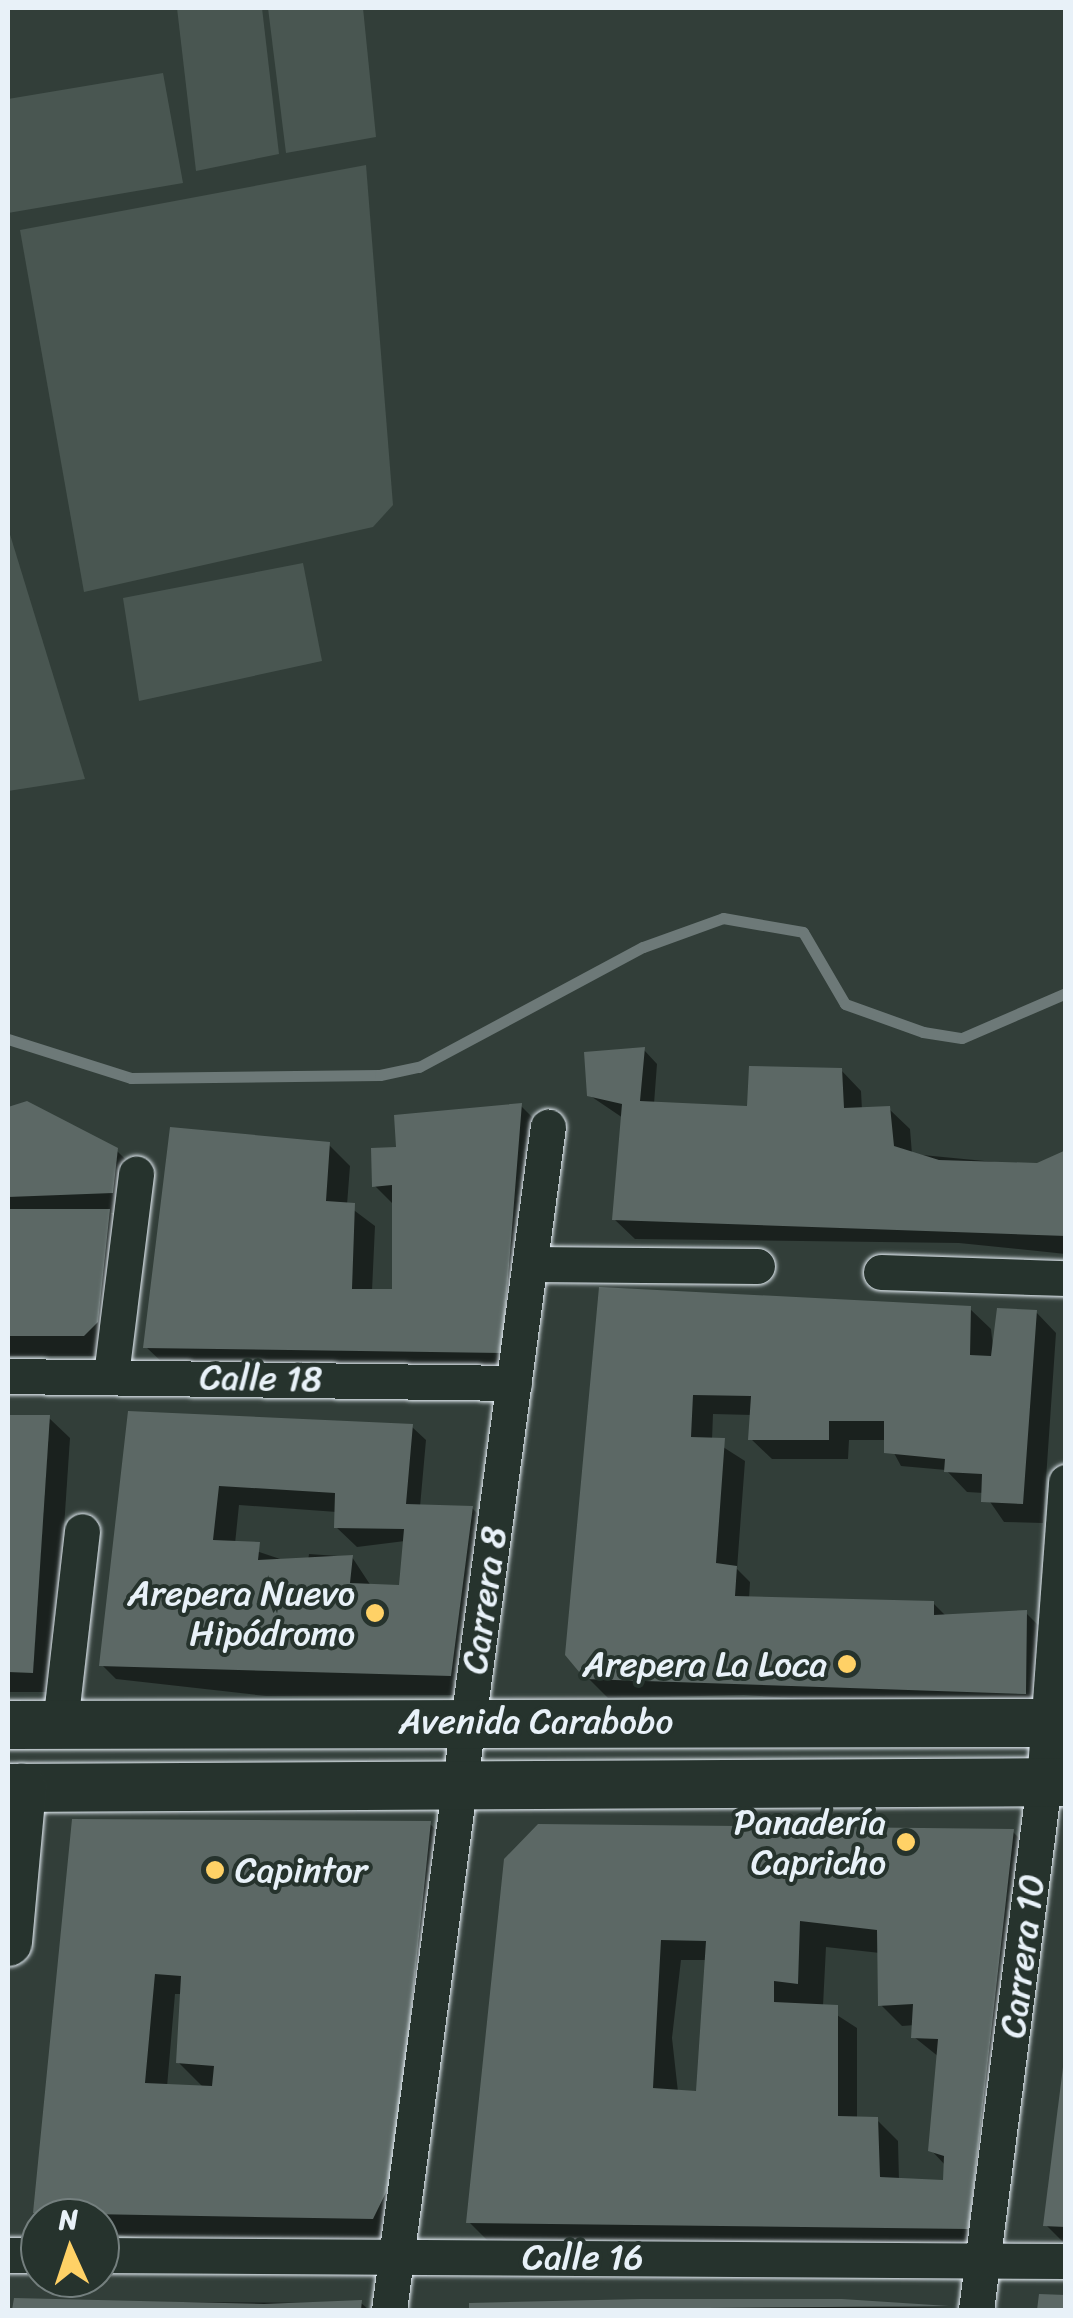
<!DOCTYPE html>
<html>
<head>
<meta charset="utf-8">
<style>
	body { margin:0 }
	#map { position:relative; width:1073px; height:2318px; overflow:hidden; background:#323e39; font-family:Sriracha,sans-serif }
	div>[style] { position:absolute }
	.green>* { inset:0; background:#495651 }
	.shadow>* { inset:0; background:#0007 }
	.stream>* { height:11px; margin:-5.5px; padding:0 5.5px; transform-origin:5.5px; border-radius:5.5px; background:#6d7978 }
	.building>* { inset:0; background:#5c6865 }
	.roads { filter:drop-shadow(0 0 2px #e8f1f8) drop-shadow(0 0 2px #e8f1f8) }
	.street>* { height:35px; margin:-17.5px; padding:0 17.5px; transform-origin:17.5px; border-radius:17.5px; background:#26332d }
	.secondary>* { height:48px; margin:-24px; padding:0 24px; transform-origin:24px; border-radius:24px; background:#26332d }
	.dots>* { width:28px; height:28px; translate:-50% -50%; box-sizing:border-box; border:5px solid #26332d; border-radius:50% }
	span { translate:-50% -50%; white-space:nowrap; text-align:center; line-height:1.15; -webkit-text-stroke:8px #26332d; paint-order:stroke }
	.street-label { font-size:35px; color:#e8f1f8 }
	.poi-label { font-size:35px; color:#e8f1f8 }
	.right { translate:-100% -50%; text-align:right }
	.left { translate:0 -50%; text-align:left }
	.frame { position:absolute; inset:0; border:10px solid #e8f1f8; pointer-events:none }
	.north { position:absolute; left:20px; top:2198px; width:100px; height:100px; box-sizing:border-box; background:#26332d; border:2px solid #747f7e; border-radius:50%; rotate:357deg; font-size:28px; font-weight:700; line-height:40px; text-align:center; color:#e8f1f8 }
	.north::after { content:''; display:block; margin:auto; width:35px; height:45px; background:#ffd166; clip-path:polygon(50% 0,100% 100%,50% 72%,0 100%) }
</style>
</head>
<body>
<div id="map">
	<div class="green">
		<div style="clip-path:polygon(177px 8px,262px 8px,279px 154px,196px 171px)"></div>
		<div style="clip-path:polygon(268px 8px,363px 8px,376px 137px,286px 153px)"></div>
		<div style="clip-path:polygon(163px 73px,183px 183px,8px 213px,8px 99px)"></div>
		<div style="clip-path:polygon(366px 165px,393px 505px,373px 527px,84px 592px,20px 230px)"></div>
		<div style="clip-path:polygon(8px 528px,85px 779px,8px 791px)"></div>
		<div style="clip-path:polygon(303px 563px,322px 661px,139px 701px,123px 598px)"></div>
	</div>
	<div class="shadow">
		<div style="clip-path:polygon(644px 1050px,657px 1064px,654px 1104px,749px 1108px,841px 1070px,861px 1091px,862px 1110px,889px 1109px,910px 1129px,912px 1154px,1036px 1166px,1066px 1153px,1066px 1254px,959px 1243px,635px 1239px,614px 1219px,623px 1118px,589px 1095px)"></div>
		<div style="clip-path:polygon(27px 1104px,116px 1150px,137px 1171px,133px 1213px,111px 1213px,130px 1232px,105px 1356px,8px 1356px,8px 1112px)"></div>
		<div style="clip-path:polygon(521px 1106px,541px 1126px,522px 1372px,167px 1367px,146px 1347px,329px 1145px,350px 1166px,347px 1205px,375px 1226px,372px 1291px,394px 1292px,395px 1206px,375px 1186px,399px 1150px)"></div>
		<div style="clip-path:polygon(601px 1289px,970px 1309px,991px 1329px,994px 1356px,1036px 1312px,1056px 1333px,1043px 1523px,1004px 1522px,984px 1493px,967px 1492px,946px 1470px,901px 1466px,887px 1440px,849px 1440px,848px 1459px,772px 1459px,751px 1439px,752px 1415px,713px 1414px,712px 1440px,745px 1461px,737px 1569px,750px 1582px,749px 1599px,933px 1603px,947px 1617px,1026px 1613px,1047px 1634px,1045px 1714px,744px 1695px,608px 1698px,587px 1677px)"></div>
		<div style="clip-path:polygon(evenodd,131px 1413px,412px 1427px,426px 1440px,420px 1507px,472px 1508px,486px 1522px,471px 1695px,266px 1696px,116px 1679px,102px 1665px,131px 1413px,239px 1505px,337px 1512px,336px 1527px,357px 1547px,405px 1541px,402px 1587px,371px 1586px,352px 1557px,309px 1554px,307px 1568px,235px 1544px,239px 1505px)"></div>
		<div style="clip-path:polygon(8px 1418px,49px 1418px,70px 1438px,53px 1692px,8px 1692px)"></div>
		<div style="clip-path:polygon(evenodd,74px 1821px,430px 1824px,456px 1850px,394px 2239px,162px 2240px,100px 2233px,100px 2218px,35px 2212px,74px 1821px,175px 1994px,182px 1994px,178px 2062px,204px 2088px,167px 2087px,175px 1994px)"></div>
		<div style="clip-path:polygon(evenodd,1013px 1832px,1039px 1858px,989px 2249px,490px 2243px,469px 2222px,506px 1860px,1013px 1832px,826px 1947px,880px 1953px,881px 2005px,902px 2026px,915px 2025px,914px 2037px,939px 2057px,931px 2150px,946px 2166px,945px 2183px,899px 2181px,898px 2141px,877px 2120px,857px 2119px,857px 2028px,823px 2006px,826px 1947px,1013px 1832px,681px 1960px,709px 1960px,704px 2102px,678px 2092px,672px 2038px,681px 1960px)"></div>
		<div style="clip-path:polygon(1066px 2068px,1066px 2245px,1046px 2225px)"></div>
		<div style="clip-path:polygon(16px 2301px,361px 2303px,369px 2310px,14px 2310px)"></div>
		<div style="clip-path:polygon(641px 2302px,948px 2308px,950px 2310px,471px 2305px)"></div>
	</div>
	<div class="stream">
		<div style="left:8px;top:1039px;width:129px;rotate:17.6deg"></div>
		<div style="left:131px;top:1078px;width:249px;rotate:-0.7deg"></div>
		<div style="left:380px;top:1075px;width:40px;rotate:-12deg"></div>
		<div style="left:419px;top:1067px;width:254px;rotate:-28.2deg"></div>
		<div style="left:643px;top:947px;width:85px;rotate:-19.9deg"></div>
		<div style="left:723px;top:918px;width:81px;rotate:9.9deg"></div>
		<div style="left:803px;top:932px;width:83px;rotate:59.7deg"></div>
		<div style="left:845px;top:1004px;width:83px;rotate:19.7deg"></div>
		<div style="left:923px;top:1032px;width:39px;rotate:9deg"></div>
		<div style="left:962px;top:1038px;width:113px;rotate:-23.4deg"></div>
	</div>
	<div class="building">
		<div style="clip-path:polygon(645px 1047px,640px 1101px,747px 1106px,749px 1066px,842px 1068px,844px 1108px,890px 1106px,894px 1146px,939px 1160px,1037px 1163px,1066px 1150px,1066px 1236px,612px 1220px,622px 1104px,587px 1096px,584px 1052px)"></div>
		<div style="clip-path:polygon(27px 1101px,118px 1148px,113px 1193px,8px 1197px,8px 1107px)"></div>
		<div style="clip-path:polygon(522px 1103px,502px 1353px,143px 1348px,170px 1127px,330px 1142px,326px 1201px,355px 1203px,352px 1289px,392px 1289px,392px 1185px,372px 1187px,371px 1148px,396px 1147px,394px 1115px)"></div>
		<div style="clip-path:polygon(8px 1209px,110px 1209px,98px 1322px,84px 1336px,8px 1336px)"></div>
		<div style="clip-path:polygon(599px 1287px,971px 1306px,970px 1355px,991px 1356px,997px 1308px,1037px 1310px,1023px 1504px,981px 1502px,982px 1474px,944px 1472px,945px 1459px,884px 1453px,884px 1421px,829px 1421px,829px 1440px,748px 1440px,751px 1396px,693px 1395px,691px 1437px,725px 1438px,716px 1563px,737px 1566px,735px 1596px,934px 1601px,934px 1615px,1027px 1610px,1026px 1694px,585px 1679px,565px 1655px)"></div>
		<div style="clip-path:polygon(evenodd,128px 1411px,413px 1424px,406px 1504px,473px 1506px,451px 1676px,99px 1666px,128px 1411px,219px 1486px,335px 1493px,334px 1528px,404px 1529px,399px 1585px,350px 1583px,353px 1555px,258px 1560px,260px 1542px,213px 1540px,219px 1486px)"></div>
		<div style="clip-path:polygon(8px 1415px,50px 1415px,33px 1673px,8px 1672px)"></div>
		<div style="clip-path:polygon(evenodd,72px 1819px,431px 1821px,394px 2176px,373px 2219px,33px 2213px,72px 1819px,155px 1974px,181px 1976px,176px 2063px,214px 2066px,212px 2086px,145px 2083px,155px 1974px)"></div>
		<div style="clip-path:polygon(evenodd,538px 1824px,1014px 1829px,969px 2229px,466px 2223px,504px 1859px,538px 1824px,800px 1921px,877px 1930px,878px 2006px,913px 2004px,911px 2038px,938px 2039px,928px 2151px,944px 2156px,943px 2180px,880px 2177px,878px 2117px,838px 2116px,838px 2005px,774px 2002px,774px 1981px,798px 1984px,800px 1921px,538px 1824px,661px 1940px,706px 1941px,696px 2091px,653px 2088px,661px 1940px)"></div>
		<div style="clip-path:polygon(1063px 2067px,1066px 2227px,1043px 2226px)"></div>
		<div style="clip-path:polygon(1039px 2294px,1066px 2295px,1066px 2310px,1037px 2310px)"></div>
		<div style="clip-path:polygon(14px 2298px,264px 2304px,362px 2300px,361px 2310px,12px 2310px)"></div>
		<div style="clip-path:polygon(641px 2299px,842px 2299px,949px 2306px,469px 2310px,469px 2303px)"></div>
	</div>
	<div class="roads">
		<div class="street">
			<div style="left:531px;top:1264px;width:226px;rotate:0.5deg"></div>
			<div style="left:881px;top:1272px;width:185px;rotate:1.9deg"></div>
			<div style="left:111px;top:1375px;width:203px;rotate:-82.9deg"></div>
			<div style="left:8px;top:1376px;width:506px;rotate:0.79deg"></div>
			<div style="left:60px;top:1724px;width:194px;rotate:-83.5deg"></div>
			<div style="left:8px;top:2255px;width:32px"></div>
			<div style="left:100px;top:2255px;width:966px;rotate:0.36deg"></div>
			<div style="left:389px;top:2310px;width:1194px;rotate:-82.35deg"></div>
			<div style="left:976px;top:2310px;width:531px;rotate:-82.65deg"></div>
			<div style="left:1044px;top:1783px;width:302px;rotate:-85.8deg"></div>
		</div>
		<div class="secondary">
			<div style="left:8px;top:1725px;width:1058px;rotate:-0.11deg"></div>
			<div style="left:8px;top:1788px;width:1058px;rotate:-0.32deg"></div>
			<div style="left:8px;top:1942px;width:155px;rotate:-84.8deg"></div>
		</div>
	</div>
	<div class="dots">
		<div style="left:375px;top:1613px;background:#ffd166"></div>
		<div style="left:847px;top:1664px;background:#ffd166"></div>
		<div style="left:906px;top:1842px;background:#ffd166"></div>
		<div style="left:215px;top:1870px;background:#ffd166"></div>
	</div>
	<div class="street-label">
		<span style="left:261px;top:1378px;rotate:1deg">Calle 18</span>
		<span style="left:484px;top:1600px;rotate:-82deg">Carrera 8</span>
		<span style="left:536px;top:1721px">Avenida Carabobo</span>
		<span style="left:1022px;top:1956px;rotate:-83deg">Carrera 10</span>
		<span style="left:583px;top:2257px">Calle 16</span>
	</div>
	<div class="poi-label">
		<span class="right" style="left:355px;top:1613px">Arepera Nuevo<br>Hipódromo</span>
		<span class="right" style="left:827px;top:1664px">Arepera La Loca</span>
		<span class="right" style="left:886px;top:1842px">Panadería<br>Capricho</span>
		<span class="left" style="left:235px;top:1870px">Capintor</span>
	</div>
	<div class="frame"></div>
	<div class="north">N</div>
</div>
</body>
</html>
